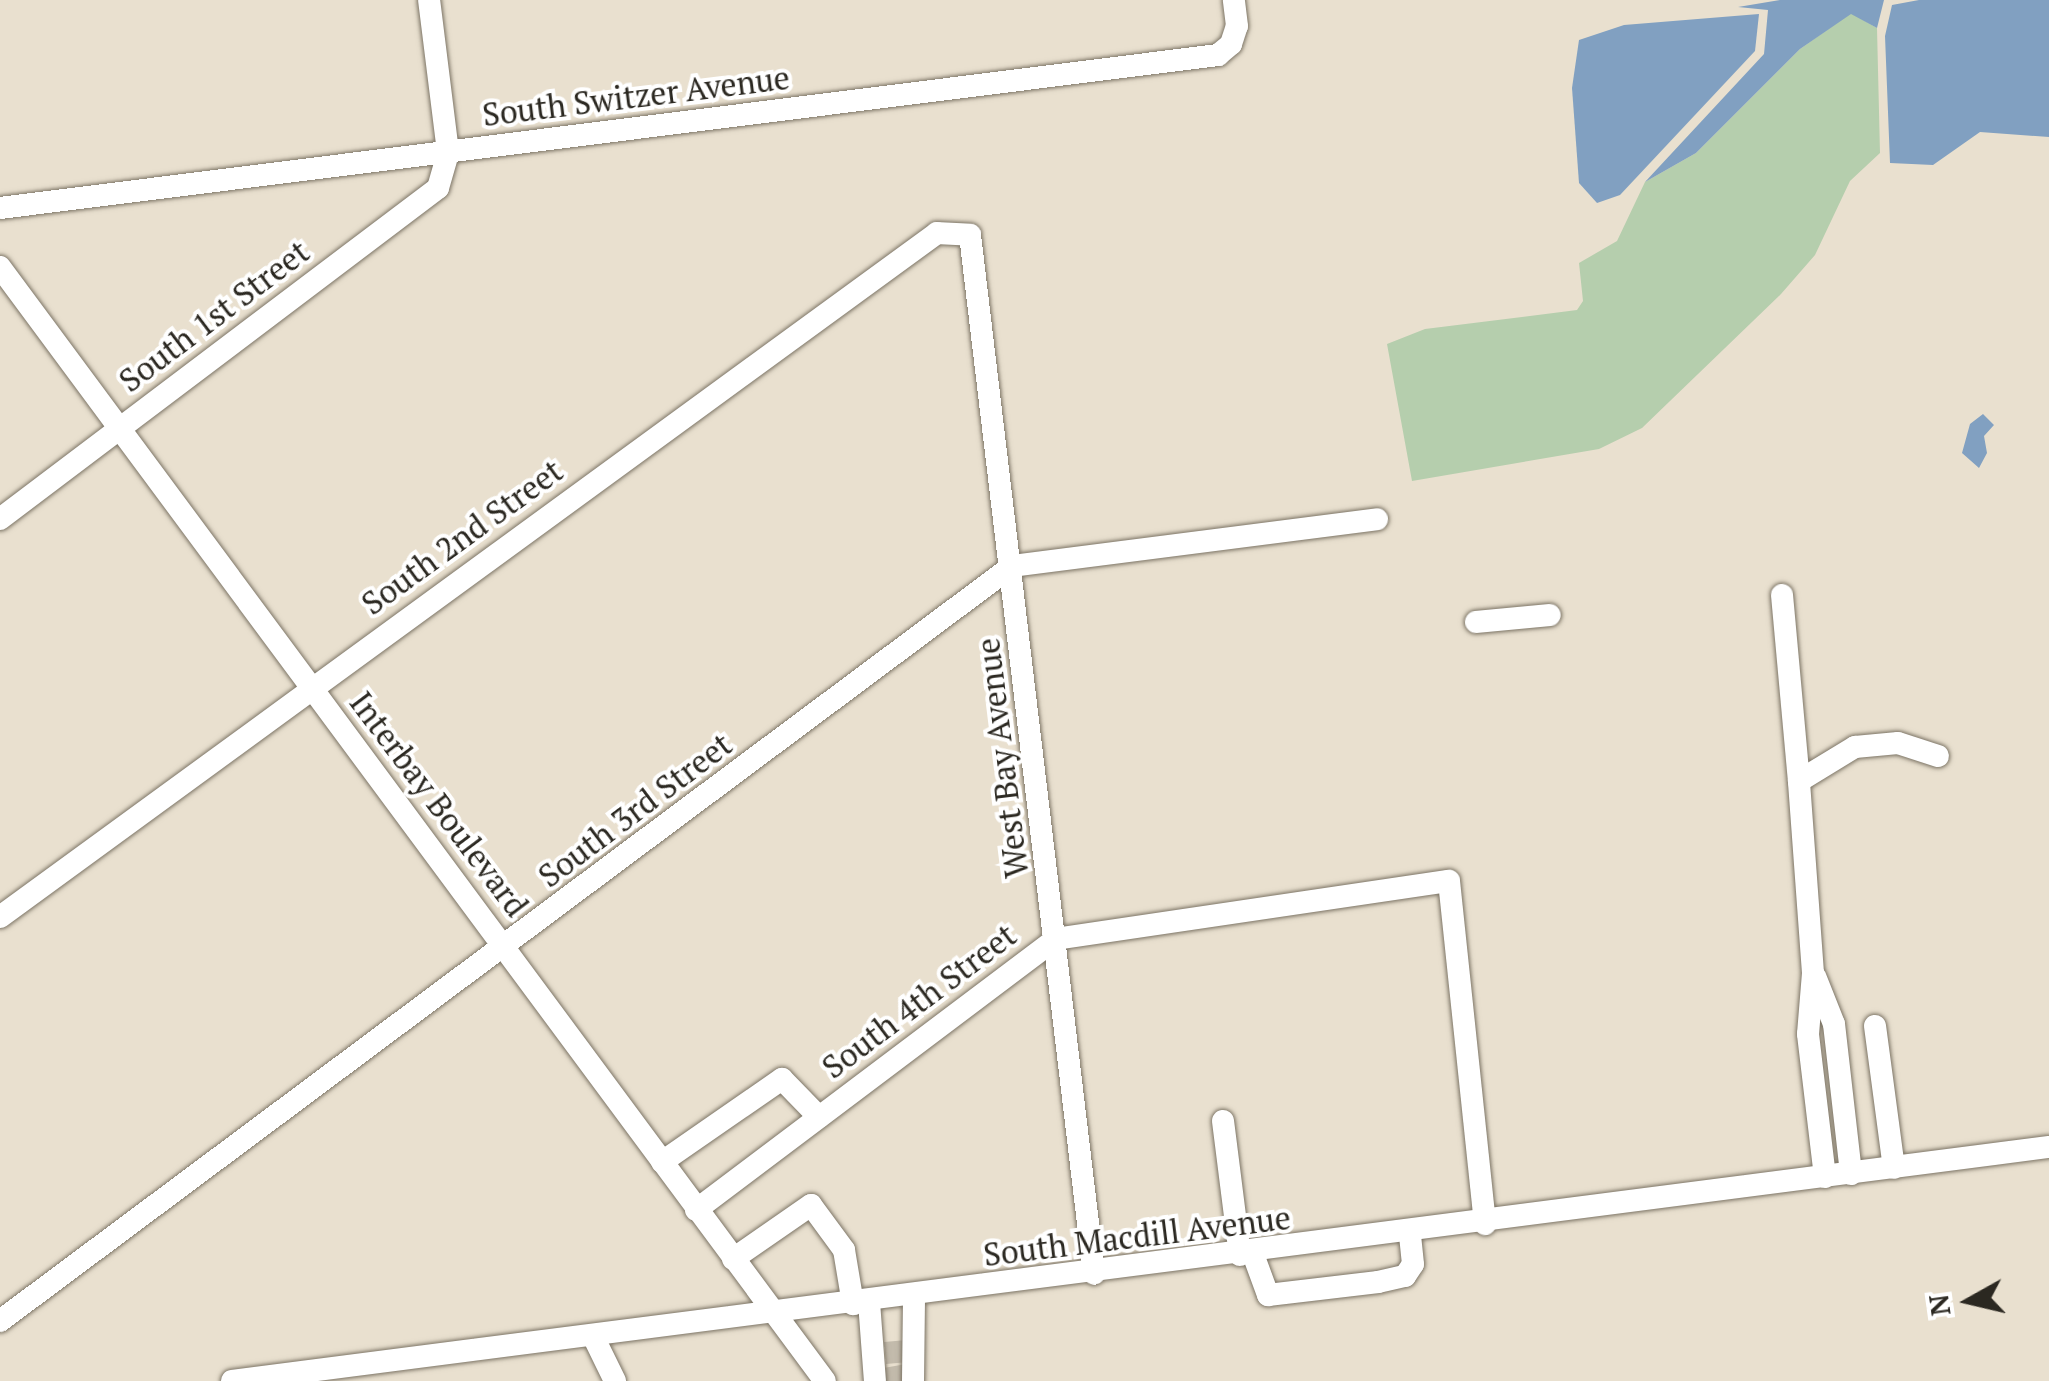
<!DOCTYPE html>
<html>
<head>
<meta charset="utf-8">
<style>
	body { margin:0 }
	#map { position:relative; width:2049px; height:1381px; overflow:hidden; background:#e9e0cf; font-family:"PT Serif",serif }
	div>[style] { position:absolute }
	.green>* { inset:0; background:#b5cead }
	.water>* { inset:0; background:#81a0c1 }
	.minor-tunnel>* { height:22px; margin-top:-11px; transform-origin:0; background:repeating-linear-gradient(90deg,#c3bbac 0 22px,transparent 0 33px) }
	.roads { filter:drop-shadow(0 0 2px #7c7465) drop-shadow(0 0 2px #7c7465) }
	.minor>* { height:22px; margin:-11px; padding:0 11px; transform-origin:11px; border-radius:11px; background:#fff }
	span { translate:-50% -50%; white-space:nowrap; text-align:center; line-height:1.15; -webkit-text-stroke:8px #fff; paint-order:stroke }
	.street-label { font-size:32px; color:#2b2821 }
	.north { position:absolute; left:1919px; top:1251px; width:100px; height:100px; -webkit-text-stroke:8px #fff; paint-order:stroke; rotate:262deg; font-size:28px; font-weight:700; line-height:40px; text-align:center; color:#2b2821 }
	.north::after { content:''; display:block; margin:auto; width:35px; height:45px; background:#2b2821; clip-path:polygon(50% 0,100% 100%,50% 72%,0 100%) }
</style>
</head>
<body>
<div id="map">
	<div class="green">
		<div style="clip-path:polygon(1851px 13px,1877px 28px,1880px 153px,1850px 181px,1815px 255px,1781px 294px,1642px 428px,1599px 449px,1412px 481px,1387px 344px,1425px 329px,1577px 310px,1583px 301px,1579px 263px,1617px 241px,1645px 182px,1696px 153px,1800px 49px)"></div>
	</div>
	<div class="water">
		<div style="clip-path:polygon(1780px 0,1884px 0,1877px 28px,1851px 14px,1800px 49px,1696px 153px,1645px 182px,1764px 54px,1768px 10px,1738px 7px)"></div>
		<div style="clip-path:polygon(1919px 0,2049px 0,2049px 137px,1980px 132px,1933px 165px,1890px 163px,1885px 36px,1892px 5px)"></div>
		<div style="clip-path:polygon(1759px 14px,1755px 51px,1620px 195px,1597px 203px,1579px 183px,1572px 88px,1579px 40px,1624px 25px)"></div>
		<div style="clip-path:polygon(1983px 414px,1994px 425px,1984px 436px,1987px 453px,1979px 468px,1962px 453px,1970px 424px)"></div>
	</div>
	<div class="minor-tunnel">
		<div style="left:885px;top:1353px;width:23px;rotate:-5deg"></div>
		<div style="left:884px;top:1379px;width:23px;rotate:-10deg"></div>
	</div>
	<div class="roads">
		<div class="minor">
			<div style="left:0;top:208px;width:1228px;rotate:-7.16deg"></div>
			<div style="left:1218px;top:55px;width:17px;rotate:-40deg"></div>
			<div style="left:1231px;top:44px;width:19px;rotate:-72deg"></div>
			<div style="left:1237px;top:26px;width:26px;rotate:-97deg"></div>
			<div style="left:0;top:267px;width:1386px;rotate:53.48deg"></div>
			<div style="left:0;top:519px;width:549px;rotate:-37.08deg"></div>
			<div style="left:438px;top:188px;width:37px;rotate:-74deg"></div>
			<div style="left:448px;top:152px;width:153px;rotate:-97.1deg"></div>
			<div style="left:1782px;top:595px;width:187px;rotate:84.8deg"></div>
			<div style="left:1476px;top:622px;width:74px;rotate:-5.4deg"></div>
			<div style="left:0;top:917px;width:1160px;rotate:-36.13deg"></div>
			<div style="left:937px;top:233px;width:33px;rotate:3deg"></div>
			<div style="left:970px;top:235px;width:1046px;rotate:83.19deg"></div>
			<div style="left:1815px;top:976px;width:52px;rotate:68.4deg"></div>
			<div style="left:1834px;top:1024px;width:151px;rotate:83.5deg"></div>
			<div style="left:1875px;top:1026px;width:143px;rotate:82.4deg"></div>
			<div style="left:1223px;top:1121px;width:135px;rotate:82.8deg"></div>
			<div style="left:662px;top:1162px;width:146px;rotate:-34.7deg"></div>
			<div style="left:782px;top:1079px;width:53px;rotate:45.8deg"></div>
			<div style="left:1825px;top:1177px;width:144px;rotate:-96.8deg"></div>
			<div style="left:1808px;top:1034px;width:61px;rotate:-85.3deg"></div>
			<div style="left:1813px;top:973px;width:193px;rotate:-94.2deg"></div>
			<div style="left:1799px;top:781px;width:66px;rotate:-31.3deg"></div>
			<div style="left:1855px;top:747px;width:43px;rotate:-5.3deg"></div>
			<div style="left:1898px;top:743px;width:42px;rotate:18deg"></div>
			<div style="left:696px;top:1210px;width:450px;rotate:-37deg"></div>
			<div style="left:1055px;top:939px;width:398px;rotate:-8.4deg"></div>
			<div style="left:1449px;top:881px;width:345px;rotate:84deg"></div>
			<div style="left:1253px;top:1254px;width:44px;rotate:69.9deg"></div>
			<div style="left:1268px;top:1295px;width:111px;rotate:-6.7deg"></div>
			<div style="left:1378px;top:1282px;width:28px;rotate:-13deg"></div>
			<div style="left:1405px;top:1276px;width:14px;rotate:-56deg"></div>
			<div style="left:1413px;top:1264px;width:31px;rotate:-96deg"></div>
			<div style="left:733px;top:1259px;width:95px;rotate:-34.7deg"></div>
			<div style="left:811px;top:1205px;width:56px;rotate:53.7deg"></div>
			<div style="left:844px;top:1250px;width:55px;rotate:80.5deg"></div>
			<div style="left:869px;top:1302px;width:79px;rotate:85.7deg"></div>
			<div style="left:0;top:1321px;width:1263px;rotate:-36.72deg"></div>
			<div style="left:1012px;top:566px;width:368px;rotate:-7.3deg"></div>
			<div style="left:593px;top:1336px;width:50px;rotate:63.9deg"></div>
			<div style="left:232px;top:1381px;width:1832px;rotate:-7.34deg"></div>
			<div style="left:913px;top:1381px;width:85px;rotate:-89.3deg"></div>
		</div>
	</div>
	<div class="street-label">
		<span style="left:636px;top:96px;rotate:-7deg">South Switzer Avenue</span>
		<span style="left:214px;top:316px;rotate:-37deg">South 1st Street</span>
		<span style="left:462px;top:537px;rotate:-36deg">South 2nd Street</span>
		<span style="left:1002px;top:758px;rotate:-97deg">West Bay Avenue</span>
		<span style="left:439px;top:804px;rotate:53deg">Interbay Boulevard</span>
		<span style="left:635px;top:810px;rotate:-37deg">South 3rd Street</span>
		<span style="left:919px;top:1001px;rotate:-37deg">South 4th Street</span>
		<span style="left:1137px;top:1236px;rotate:-7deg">South Macdill Avenue</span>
	</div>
	<div class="north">N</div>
</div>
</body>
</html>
